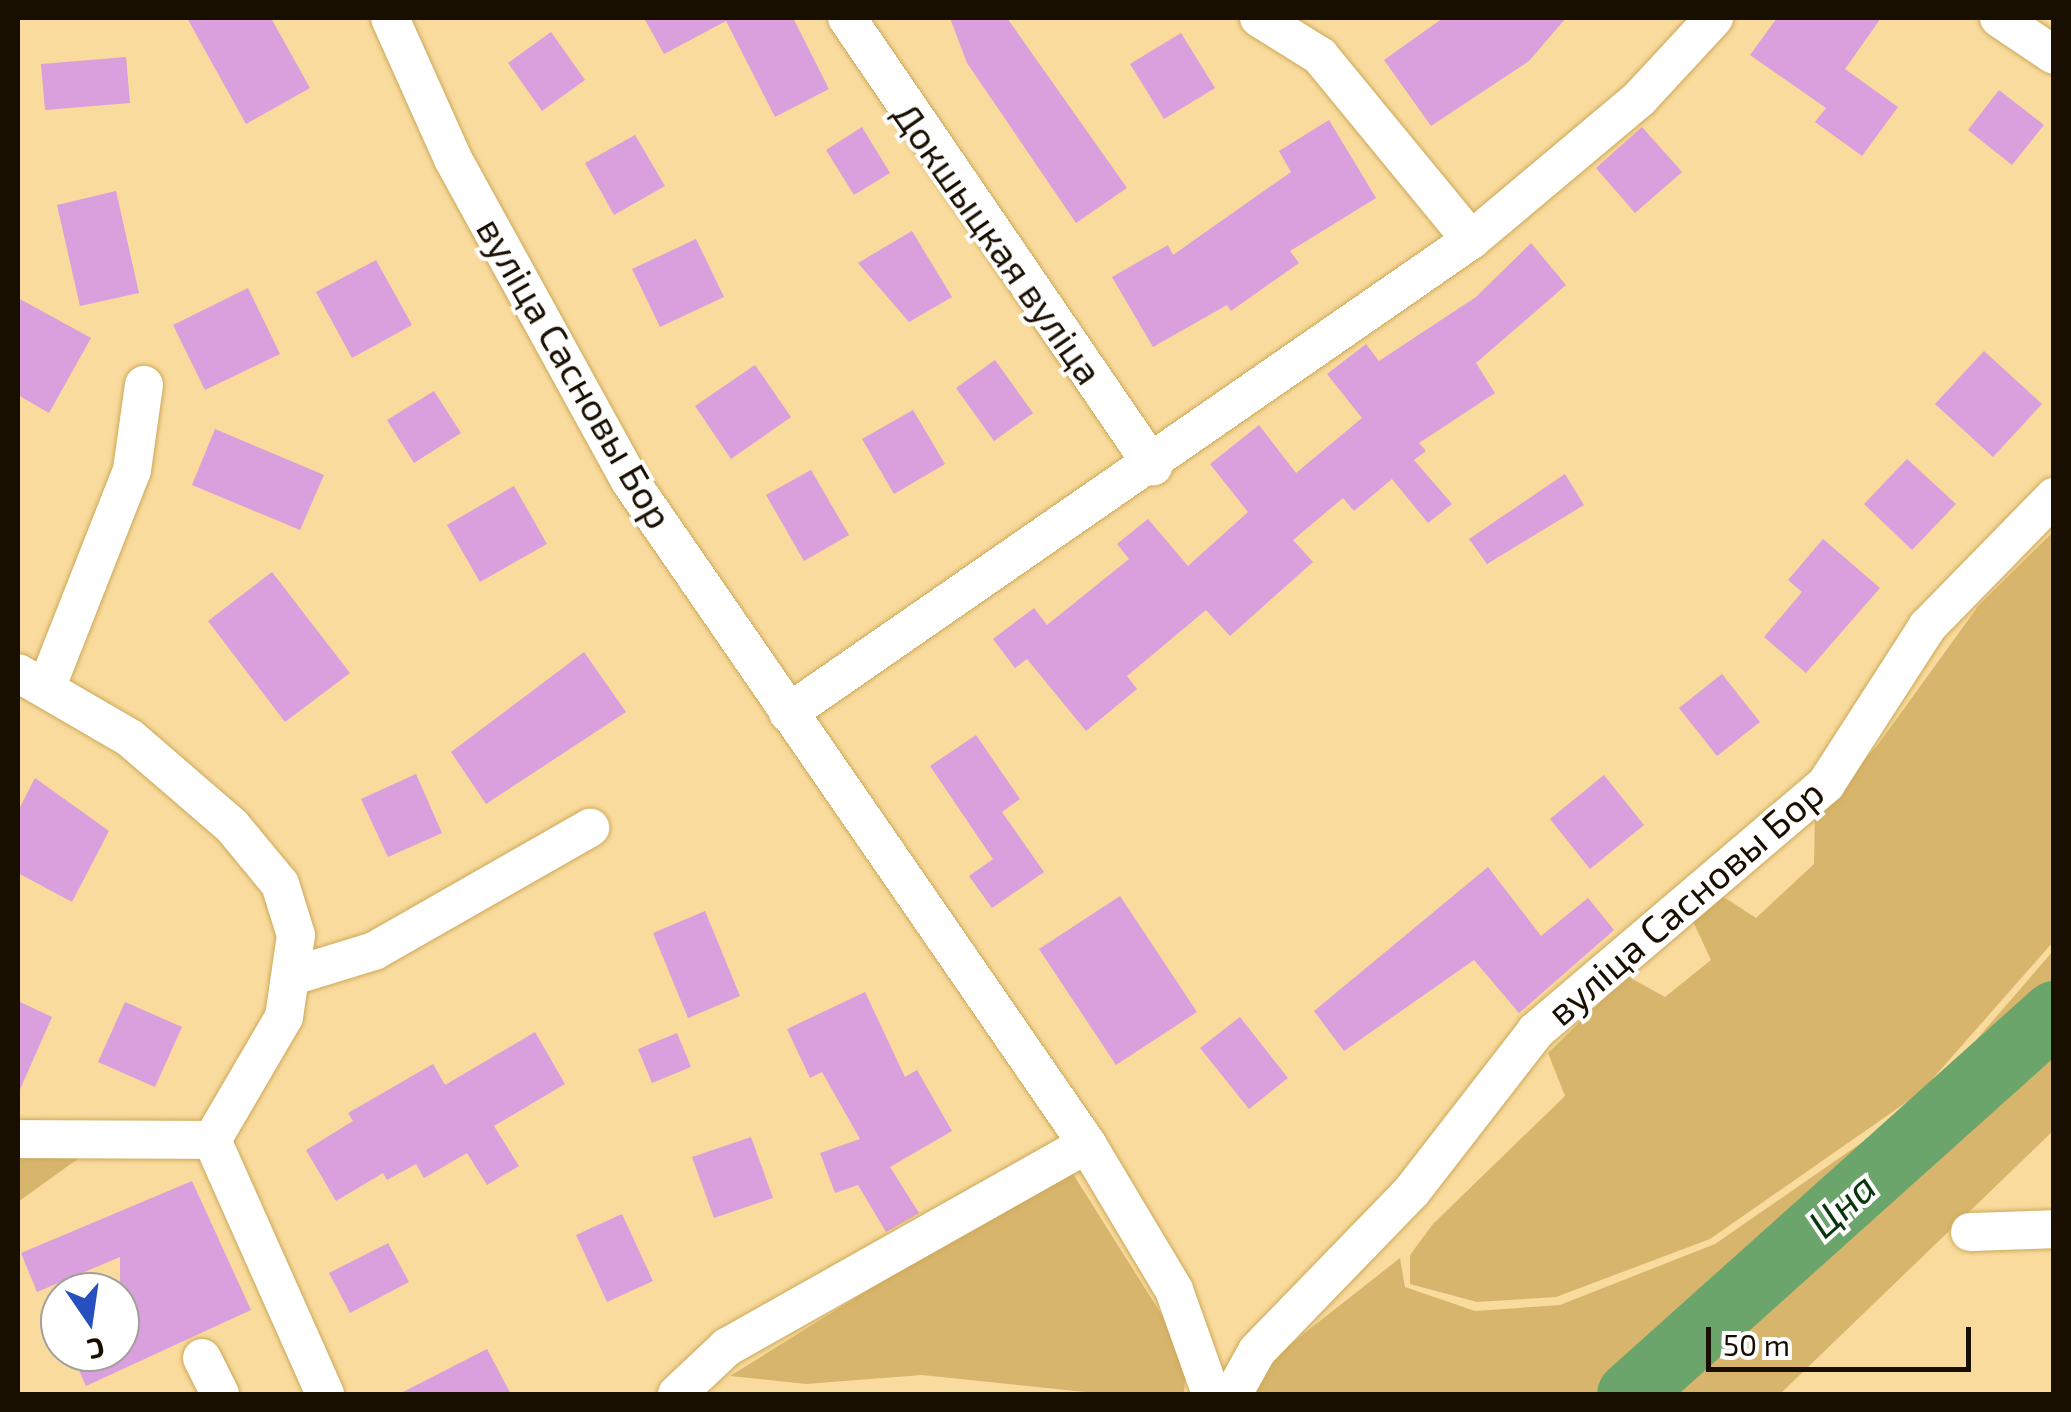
<!DOCTYPE html>
<html>
<head>
<meta charset="utf-8">
<style>
	body { margin:0 }
	#map { position:relative; width:2071px; height:1412px; overflow:hidden; background:#f9db9d; font-family:"Exo 2",sans-serif }
	div>[style] { position:absolute }
	.green>* { inset:0; background:#d7b56c }
	.river>* { height:65px; margin:-32.5px; padding:0 32.5px; transform-origin:32.5px; border-radius:32.5px; background:#6ba56c }
	.building>* { inset:0; background:#da9fdd }
	.roads { filter:drop-shadow(0 0 2px #cca859) drop-shadow(0 0 2px #cca859) }
	.minor>* { height:38px; margin:-19px; padding:0 19px; transform-origin:19px; border-radius:19px; background:#fff }
	span { translate:-50% -50%; white-space:nowrap; text-align:center; line-height:1.15; -webkit-text-stroke:8px #fff; paint-order:stroke }
	.street-label { font-size:38px; color:#190f00 }
	.water-label { font-size:40px; color:#0a360f; font-style:italic }
	.frame { position:absolute; inset:0; border:20px solid #190f00; pointer-events:none }
	.north { position:absolute; left:40px; top:1272px; width:100px; height:100px; box-sizing:border-box; background:#fff; border:2px solid #a39f99; border-radius:50%; rotate:167deg; font-size:28px; font-weight:700; line-height:40px; text-align:center; color:#190f00 }
	.north::after { content:''; display:block; margin:auto; width:35px; height:45px; background:#2750bf; clip-path:polygon(50% 0,100% 100%,50% 72%,0 100%) }
	.scale { position:absolute; left:1706px; top:1327px; width:265px; height:45px; box-sizing:border-box; border:5px solid #190f00; border-top:0; padding-left:12px; font-size:30px; line-height:35px; white-space:nowrap; color:#190f00; -webkit-text-stroke:8px #fff; paint-order:stroke }
</style>
</head>
<body>
<div id="map">
	<div class="green">
		<div style="clip-path:polygon(2053px 532px,2053px 942px,1921px 1092px,1710px 1239px,1556px 1297px,1477px 1302px,1410px 1284px,1410px 1255px,1433px 1224px,1565px 1096px,1548px 1053px,1627px 976px,1665px 997px,1711px 960px,1690px 915px,1716px 892px,1756px 918px,1814px 864px,1815px 812px,1877px 746px,1979px 605px)"></div>
		<div style="clip-path:polygon(2053px 951px,2053px 1131px,1780px 1394px,1256px 1394px,1259px 1369px,1400px 1258px,1405px 1287px,1475px 1311px,1560px 1305px,1715px 1244px,1926px 1098px)"></div>
		<div style="clip-path:polygon(18px 1139px,104px 1140px,18px 1202px)"></div>
		<div style="clip-path:polygon(1068px 1166px,1187px 1355px,1184px 1393px,1104px 1394px,922px 1375px,806px 1384px,730px 1376px)"></div>
	</div>
	<div class="river">
		<div style="left:1629px;top:1394px;width:571px;rotate:-41.88deg"></div>
	</div>
	<div class="building">
		<div style="clip-path:polygon(187px 18px,271px 18px,310px 88px,246px 124px)"></div>
		<div style="clip-path:polygon(644px 18px,793px 18px,829px 89px,775px 117px,726px 21px,664px 54px)"></div>
		<div style="clip-path:polygon(950px 18px,1007px 18px,1127px 188px,1076px 223px,967px 63px)"></div>
		<div style="clip-path:polygon(1443px 18px,1566px 18px,1529px 61px,1431px 126px,1384px 60px)"></div>
		<div style="clip-path:polygon(1777px 18px,1881px 18px,1845px 69px,1898px 107px,1862px 156px,1815px 122px,1826px 108px,1750px 55px)"></div>
		<div style="clip-path:polygon(551px 32px,585px 80px,542px 111px,508px 63px)"></div>
		<div style="clip-path:polygon(1181px 33px,1215px 88px,1164px 119px,1130px 64px)"></div>
		<div style="clip-path:polygon(126px 57px,130px 103px,45px 110px,41px 64px)"></div>
		<div style="clip-path:polygon(1999px 90px,2044px 125px,2012px 165px,1968px 130px)"></div>
		<div style="clip-path:polygon(1329px 120px,1376px 198px,1290px 251px,1299px 263px,1231px 311px,1227px 305px,1153px 347px,1112px 277px,1168px 245px,1173px 255px,1291px 172px,1279px 151px)"></div>
		<div style="clip-path:polygon(862px 127px,890px 173px,854px 195px,826px 150px)"></div>
		<div style="clip-path:polygon(1642px 127px,1682px 172px,1635px 213px,1596px 168px)"></div>
		<div style="clip-path:polygon(635px 135px,665px 186px,614px 215px,585px 163px)"></div>
		<div style="clip-path:polygon(116px 191px,139px 293px,80px 306px,57px 205px)"></div>
		<div style="clip-path:polygon(912px 231px,952px 297px,909px 322px,858px 263px)"></div>
		<div style="clip-path:polygon(696px 239px,724px 297px,660px 327px,632px 269px)"></div>
		<div style="clip-path:polygon(1531px 243px,1566px 285px,1476px 363px,1495px 393px,1419px 443px,1426px 451px,1414px 460px,1452px 504px,1428px 523px,1392px 479px,1354px 511px,1343px 498px,1293px 540px,1313px 562px,1230px 636px,1206px 610px,1127px 676px,1137px 689px,1086px 731px,1027px 659px,1015px 668px,993px 639px,1034px 608px,1047px 625px,1129px 559px,1117px 544px,1148px 519px,1188px 566px,1248px 512px,1210px 464px,1259px 425px,1296px 473px,1362px 418px,1327px 374px,1366px 344px,1379px 361px,1476px 297px)"></div>
		<div style="clip-path:polygon(376px 260px,412px 325px,352px 358px,316px 292px)"></div>
		<div style="clip-path:polygon(248px 288px,280px 354px,205px 390px,173px 325px)"></div>
		<div style="clip-path:polygon(18px 298px,91px 338px,49px 413px,18px 395px)"></div>
		<div style="clip-path:polygon(1984px 351px,2042px 404px,1993px 457px,1935px 404px)"></div>
		<div style="clip-path:polygon(995px 360px,1033px 413px,994px 441px,956px 388px)"></div>
		<div style="clip-path:polygon(755px 365px,791px 417px,731px 459px,695px 406px)"></div>
		<div style="clip-path:polygon(434px 391px,461px 433px,414px 463px,387px 420px)"></div>
		<div style="clip-path:polygon(913px 410px,945px 464px,894px 494px,862px 439px)"></div>
		<div style="clip-path:polygon(215px 429px,324px 475px,300px 530px,192px 485px)"></div>
		<div style="clip-path:polygon(1907px 459px,1956px 504px,1912px 550px,1864px 504px)"></div>
		<div style="clip-path:polygon(811px 470px,849px 535px,804px 561px,766px 495px)"></div>
		<div style="clip-path:polygon(1565px 474px,1584px 505px,1487px 564px,1469px 539px)"></div>
		<div style="clip-path:polygon(514px 486px,547px 544px,480px 582px,447px 525px)"></div>
		<div style="clip-path:polygon(1823px 539px,1880px 588px,1806px 673px,1764px 637px,1802px 592px,1788px 580px)"></div>
		<div style="clip-path:polygon(272px 572px,350px 673px,285px 722px,208px 621px)"></div>
		<div style="clip-path:polygon(584px 652px,626px 712px,486px 804px,451px 752px)"></div>
		<div style="clip-path:polygon(1722px 674px,1760px 722px,1717px 756px,1679px 708px)"></div>
		<div style="clip-path:polygon(976px 735px,1020px 799px,1002px 812px,1044px 872px,992px 908px,969px 876px,993px 859px,930px 766px)"></div>
		<div style="clip-path:polygon(416px 774px,442px 833px,388px 857px,361px 799px)"></div>
		<div style="clip-path:polygon(1604px 775px,1644px 825px,1590px 869px,1550px 819px)"></div>
		<div style="clip-path:polygon(35px 778px,109px 831px,72px 902px,18px 873px,18px 811px)"></div>
		<div style="clip-path:polygon(1488px 867px,1541px 936px,1588px 898px,1614px 930px,1519px 1013px,1474px 960px,1344px 1051px,1314px 1011px)"></div>
		<div style="clip-path:polygon(1120px 896px,1197px 1012px,1116px 1065px,1039px 949px)"></div>
		<div style="clip-path:polygon(705px 911px,740px 996px,688px 1018px,653px 933px)"></div>
		<div style="clip-path:polygon(865px 992px,905px 1077px,917px 1070px,952px 1131px,890px 1167px,919px 1213px,886px 1232px,858px 1185px,835px 1193px,820px 1153px,860px 1139px,822px 1072px,810px 1078px,787px 1029px)"></div>
		<div style="clip-path:polygon(18px 1001px,52px 1017px,18px 1094px)"></div>
		<div style="clip-path:polygon(125px 1002px,182px 1027px,155px 1087px,98px 1062px)"></div>
		<div style="clip-path:polygon(1240px 1017px,1288px 1078px,1249px 1109px,1200px 1048px)"></div>
		<div style="clip-path:polygon(535px 1032px,565px 1084px,494px 1126px,519px 1166px,487px 1185px,467px 1153px,424px 1178px,416px 1164px,387px 1180px,383px 1173px,336px 1201px,306px 1150px,353px 1121px,348px 1113px,433px 1064px,445px 1085px)"></div>
		<div style="clip-path:polygon(677px 1033px,691px 1067px,652px 1083px,638px 1049px)"></div>
		<div style="clip-path:polygon(751px 1137px,773px 1198px,714px 1218px,692px 1157px)"></div>
		<div style="clip-path:polygon(192px 1181px,251px 1310px,86px 1386px,71px 1352px,120px 1352px,120px 1257px,37px 1292px,21px 1253px)"></div>
		<div style="clip-path:polygon(622px 1214px,653px 1281px,607px 1302px,576px 1235px)"></div>
		<div style="clip-path:polygon(388px 1243px,409px 1282px,350px 1313px,329px 1273px)"></div>
		<div style="clip-path:polygon(487px 1349px,511px 1394px,399px 1394px)"></div>
	</div>
	<div class="roads">
		<div class="minor">
			<div style="left:390px;top:18px;width:154px;rotate:65.9deg"></div>
			<div style="left:453px;top:159px;width:367px;rotate:61.2deg"></div>
			<div style="left:630px;top:481px;width:805px;rotate:55.42deg"></div>
			<div style="left:1087px;top:1144px;width:170px;rotate:59.2deg"></div>
			<div style="left:1174px;top:1290px;width:110px;rotate:70.4deg"></div>
			<div style="left:847px;top:18px;width:543px;rotate:55.67deg"></div>
			<div style="left:1259px;top:18px;width:72px;rotate:31.9deg"></div>
			<div style="left:1320px;top:56px;width:238px;rotate:50.6deg"></div>
			<div style="left:1999px;top:18px;width:66px;rotate:33.9deg"></div>
			<div style="left:18px;top:673px;width:129px;rotate:30.1deg"></div>
			<div style="left:130px;top:738px;width:135px;rotate:40.8deg"></div>
			<div style="left:232px;top:826px;width:75px;rotate:50.4deg"></div>
			<div style="left:280px;top:884px;width:53px;rotate:72.6deg"></div>
			<div style="left:296px;top:935px;width:83px;rotate:98.3deg"></div>
			<div style="left:284px;top:1017px;width:143px;rotate:120.3deg"></div>
			<div style="left:212px;top:1140px;width:194px;rotate:-179.7deg"></div>
			<div style="left:47px;top:686px;width:232px;rotate:-68.5deg"></div>
			<div style="left:132px;top:470px;width:86px;rotate:-82deg"></div>
			<div style="left:788px;top:713px;width:831px;rotate:-34.7deg"></div>
			<div style="left:1471px;top:240px;width:221px;rotate:-40deg"></div>
			<div style="left:1640px;top:98px;width:109px;rotate:-47.2deg"></div>
			<div style="left:296px;top:975px;width:82px;rotate:-17.1deg"></div>
			<div style="left:374px;top:951px;width:249px;rotate:-29.7deg"></div>
			<div style="left:212px;top:1140px;width:278px;rotate:66deg"></div>
			<div style="left:1970px;top:1232px;width:84px;rotate:-2deg"></div>
			<div style="left:202px;top:1358px;width:40px;rotate:63.4deg"></div>
			<div style="left:677px;top:1394px;width:69px;rotate:-43.2deg"></div>
			<div style="left:727px;top:1347px;width:413px;rotate:-29.4deg"></div>
			<div style="left:1233px;top:1394px;width:49px;rotate:-60.8deg"></div>
			<div style="left:1257px;top:1351px;width:223px;rotate:-45.9deg"></div>
			<div style="left:1412px;top:1191px;width:202px;rotate:-52.2deg"></div>
			<div style="left:1536px;top:1031px;width:381px;rotate:-40.4deg"></div>
			<div style="left:1826px;top:784px;width:187px;rotate:-57.2deg"></div>
			<div style="left:1927px;top:627px;width:182px;rotate:-45.7deg"></div>
		</div>
	</div>
	<div class="street-label">
		<span style="left:998px;top:243px;rotate:55deg">Докшыцкая вуліца</span>
		<span style="left:575px;top:373px;rotate:60deg">вуліца Сасновы Бор</span>
		<span style="left:1685px;top:902px;rotate:-41deg">вуліца Сасновы Бор</span>
	</div>
	<div class="water-label">
		<span style="left:1841px;top:1204px;rotate:-42deg">Цна</span>
	</div>
	<div class="frame"></div>
	<div class="north">С</div>
	<div class="scale">50 m</div>
</div>
</body>
</html>
